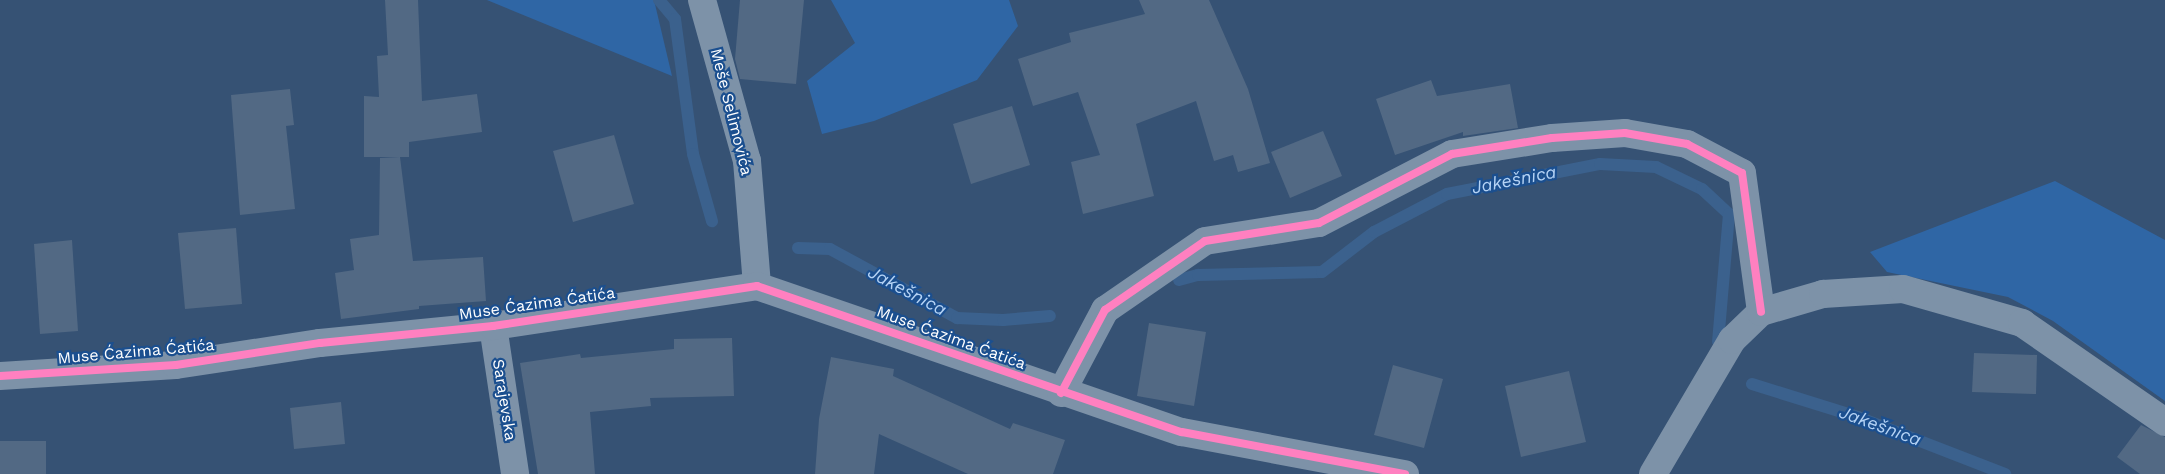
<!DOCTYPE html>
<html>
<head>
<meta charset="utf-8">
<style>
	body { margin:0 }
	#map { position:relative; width:2165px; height:474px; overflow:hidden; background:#365274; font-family:"Work Sans",sans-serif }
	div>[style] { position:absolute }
	.green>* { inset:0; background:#2f66a5 }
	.stream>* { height:12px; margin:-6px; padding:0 6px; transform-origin:6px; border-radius:6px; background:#3b618d }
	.building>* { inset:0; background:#526984 }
	.minor>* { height:28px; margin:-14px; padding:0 14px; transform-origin:14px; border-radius:14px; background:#7d92a8 }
	.cycleway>* { height:8px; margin:-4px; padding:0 4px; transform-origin:4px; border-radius:4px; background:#ff80c0 }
	span { translate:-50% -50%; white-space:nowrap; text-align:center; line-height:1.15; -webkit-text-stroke:4.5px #1b4f8f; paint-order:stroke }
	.street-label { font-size:16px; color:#fff }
	.water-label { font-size:18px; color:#b5d3f5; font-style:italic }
</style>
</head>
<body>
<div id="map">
	<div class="green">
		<div style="clip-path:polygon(487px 0,654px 0,672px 76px)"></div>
		<div style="clip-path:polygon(831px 0,1009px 0,1018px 26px,977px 80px,874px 121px,822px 134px,807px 81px,855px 43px)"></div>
		<div style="clip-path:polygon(2055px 181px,2165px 240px,2165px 401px,2053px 321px,2008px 297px,1887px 272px,1870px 252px)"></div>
	</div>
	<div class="stream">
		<div style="left:659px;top:0;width:25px;rotate:50deg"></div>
		<div style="left:675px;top:19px;width:136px;rotate:82.4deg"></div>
		<div style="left:693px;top:154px;width:70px;rotate:74.2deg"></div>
		<div style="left:798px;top:248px;width:32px;rotate:2deg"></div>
		<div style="left:830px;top:249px;width:145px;rotate:28.5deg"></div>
		<div style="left:957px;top:318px;width:46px;rotate:2.5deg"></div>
		<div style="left:1003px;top:320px;width:47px;rotate:-4.9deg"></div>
		<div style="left:1179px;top:280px;width:20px;rotate:-15deg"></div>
		<div style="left:1198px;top:275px;width:124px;rotate:-1.4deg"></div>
		<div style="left:1322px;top:272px;width:66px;rotate:-37.6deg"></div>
		<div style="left:1374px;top:232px;width:82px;rotate:-27.5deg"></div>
		<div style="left:1447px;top:194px;width:156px;rotate:-11.1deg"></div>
		<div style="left:1600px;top:164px;width:56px;rotate:3.1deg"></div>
		<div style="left:1656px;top:167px;width:51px;rotate:25.6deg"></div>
		<div style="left:1702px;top:189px;width:37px;rotate:43deg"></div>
		<div style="left:1729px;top:214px;width:128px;rotate:94.9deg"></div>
		<div style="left:1752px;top:384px;width:111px;rotate:17.3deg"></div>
		<div style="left:1858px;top:417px;width:158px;rotate:21.2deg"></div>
	</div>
	<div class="building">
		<div style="clip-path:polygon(385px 0,418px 0,422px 101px,477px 94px,482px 132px,409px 142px,409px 157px,364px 157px,364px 96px,379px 97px,377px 56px,388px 55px)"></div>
		<div style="clip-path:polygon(740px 0,804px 0,796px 84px,740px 79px,735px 59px)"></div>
		<div style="clip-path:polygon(1139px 0,1209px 0,1248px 89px,1270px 163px,1238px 172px,1233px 155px,1214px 161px,1196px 101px,1136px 124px,1154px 196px,1083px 214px,1071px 162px,1100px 155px,1078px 92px,1033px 106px,1018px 59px,1071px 42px,1069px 33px,1145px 14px)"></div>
		<div style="clip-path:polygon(1431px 80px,1437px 96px,1510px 84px,1518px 128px,1463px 136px,1463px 132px,1395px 155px,1376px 99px)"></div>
		<div style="clip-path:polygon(290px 89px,294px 125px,286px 126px,295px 209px,240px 215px,231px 95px)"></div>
		<div style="clip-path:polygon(1012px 106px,1030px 165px,971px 184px,953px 124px)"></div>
		<div style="clip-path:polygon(1323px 131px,1342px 176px,1290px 198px,1271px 152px)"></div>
		<div style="clip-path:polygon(614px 135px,634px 204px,573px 222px,553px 151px)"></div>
		<div style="clip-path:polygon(400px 157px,413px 261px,483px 257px,486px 301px,419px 306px,419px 309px,341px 319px,335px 273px,354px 270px,350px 239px,379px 235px,380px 158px)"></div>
		<div style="clip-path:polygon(236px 228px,242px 304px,185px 309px,178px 233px)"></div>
		<div style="clip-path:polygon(72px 240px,78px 331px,40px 334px,34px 244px)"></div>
		<div style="clip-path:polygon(1149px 323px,1206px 332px,1194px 406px,1137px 396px)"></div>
		<div style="clip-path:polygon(732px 338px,734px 396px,650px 398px,651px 406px,590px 412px,595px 474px,538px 474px,520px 363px,580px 354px,581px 358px,674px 349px,674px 339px)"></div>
		<div style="clip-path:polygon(1974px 353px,2037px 355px,2036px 394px,1972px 392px)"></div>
		<div style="clip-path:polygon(831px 357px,894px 369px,893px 376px,1010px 429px,1013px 423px,1065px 440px,1053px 474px,968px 474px,879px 434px,874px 474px,815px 474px,819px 419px)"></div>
		<div style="clip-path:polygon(1393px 365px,1443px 379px,1424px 448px,1374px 435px)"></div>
		<div style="clip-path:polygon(1569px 371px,1586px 442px,1521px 457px,1505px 386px)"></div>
		<div style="clip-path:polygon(341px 402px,345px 444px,294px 449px,290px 408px)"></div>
		<div style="clip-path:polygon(2141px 425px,2165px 437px,2165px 474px,2140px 474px,2117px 457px)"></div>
		<div style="clip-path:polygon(0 441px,46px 441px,46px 474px,0 474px)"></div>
	</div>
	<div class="minor">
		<div style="left:702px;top:0;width:167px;rotate:74.4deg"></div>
		<div style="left:747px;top:161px;width:125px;rotate:85.4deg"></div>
		<div style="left:493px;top:326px;width:150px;rotate:81.5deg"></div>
		<div style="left:0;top:376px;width:176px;rotate:-3.6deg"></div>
		<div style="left:176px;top:365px;width:146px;rotate:-8.7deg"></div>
		<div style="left:320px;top:343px;width:174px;rotate:-5.6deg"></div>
		<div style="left:493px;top:326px;width:267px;rotate:-8.6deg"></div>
		<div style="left:757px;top:286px;width:449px;rotate:19deg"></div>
		<div style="left:1182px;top:432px;width:227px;rotate:10.7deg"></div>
		<div style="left:1061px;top:393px;width:94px;rotate:-62.1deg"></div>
		<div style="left:1105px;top:310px;width:121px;rotate:-34.6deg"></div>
		<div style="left:1205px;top:241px;width:115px;rotate:-9deg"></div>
		<div style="left:1319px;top:223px;width:150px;rotate:-27.4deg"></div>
		<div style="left:1452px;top:154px;width:101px;rotate:-9.1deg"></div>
		<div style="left:1552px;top:138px;width:73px;rotate:-3.9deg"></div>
		<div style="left:1625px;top:133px;width:63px;rotate:10.1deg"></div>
		<div style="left:1687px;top:144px;width:62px;rotate:27.8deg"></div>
		<div style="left:1742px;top:173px;width:140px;rotate:82.2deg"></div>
		<div style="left:1653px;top:474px;width:156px;rotate:-59.5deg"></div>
		<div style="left:1732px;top:340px;width:40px;rotate:-44deg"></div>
		<div style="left:1761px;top:312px;width:65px;rotate:-16.2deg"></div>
		<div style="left:1823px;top:294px;width:80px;rotate:-3.6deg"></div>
		<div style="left:1903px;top:289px;width:124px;rotate:15.9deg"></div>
		<div style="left:2022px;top:323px;width:174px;rotate:34.7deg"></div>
	</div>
	<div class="cycleway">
		<div style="left:0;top:376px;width:176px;rotate:-3.6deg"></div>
		<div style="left:176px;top:365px;width:146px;rotate:-8.7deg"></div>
		<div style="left:320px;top:343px;width:174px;rotate:-5.6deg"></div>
		<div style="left:493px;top:326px;width:267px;rotate:-8.6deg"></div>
		<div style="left:757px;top:286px;width:449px;rotate:19deg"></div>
		<div style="left:1182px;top:432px;width:227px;rotate:10.7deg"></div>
		<div style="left:1061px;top:393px;width:94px;rotate:-62.1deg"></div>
		<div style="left:1105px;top:310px;width:121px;rotate:-34.6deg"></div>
		<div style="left:1205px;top:241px;width:115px;rotate:-9deg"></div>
		<div style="left:1319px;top:223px;width:150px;rotate:-27.4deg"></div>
		<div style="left:1452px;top:154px;width:101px;rotate:-9.1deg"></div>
		<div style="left:1552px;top:138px;width:73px;rotate:-3.9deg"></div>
		<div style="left:1625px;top:133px;width:63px;rotate:10.1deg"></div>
		<div style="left:1687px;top:144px;width:62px;rotate:27.8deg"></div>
		<div style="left:1742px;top:173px;width:140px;rotate:82.2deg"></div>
	</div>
	<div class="street-label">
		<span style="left:731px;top:112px;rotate:76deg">Meše Selimovića</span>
		<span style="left:537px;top:304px;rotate:-8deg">Muse Ćazima Ćatića</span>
		<span style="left:951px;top:338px;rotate:20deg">Muse Ćazima Ćatića</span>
		<span style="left:136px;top:352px;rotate:-5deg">Muse Ćazima Ćatića</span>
		<span style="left:504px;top:400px;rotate:81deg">Sarajevska</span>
	</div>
	<div class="water-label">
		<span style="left:1514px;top:180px;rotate:-11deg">Jakešnica</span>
		<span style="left:907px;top:291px;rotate:28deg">Jakešnica</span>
		<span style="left:1880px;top:426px;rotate:20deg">Jakešnica</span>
	</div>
</div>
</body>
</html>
